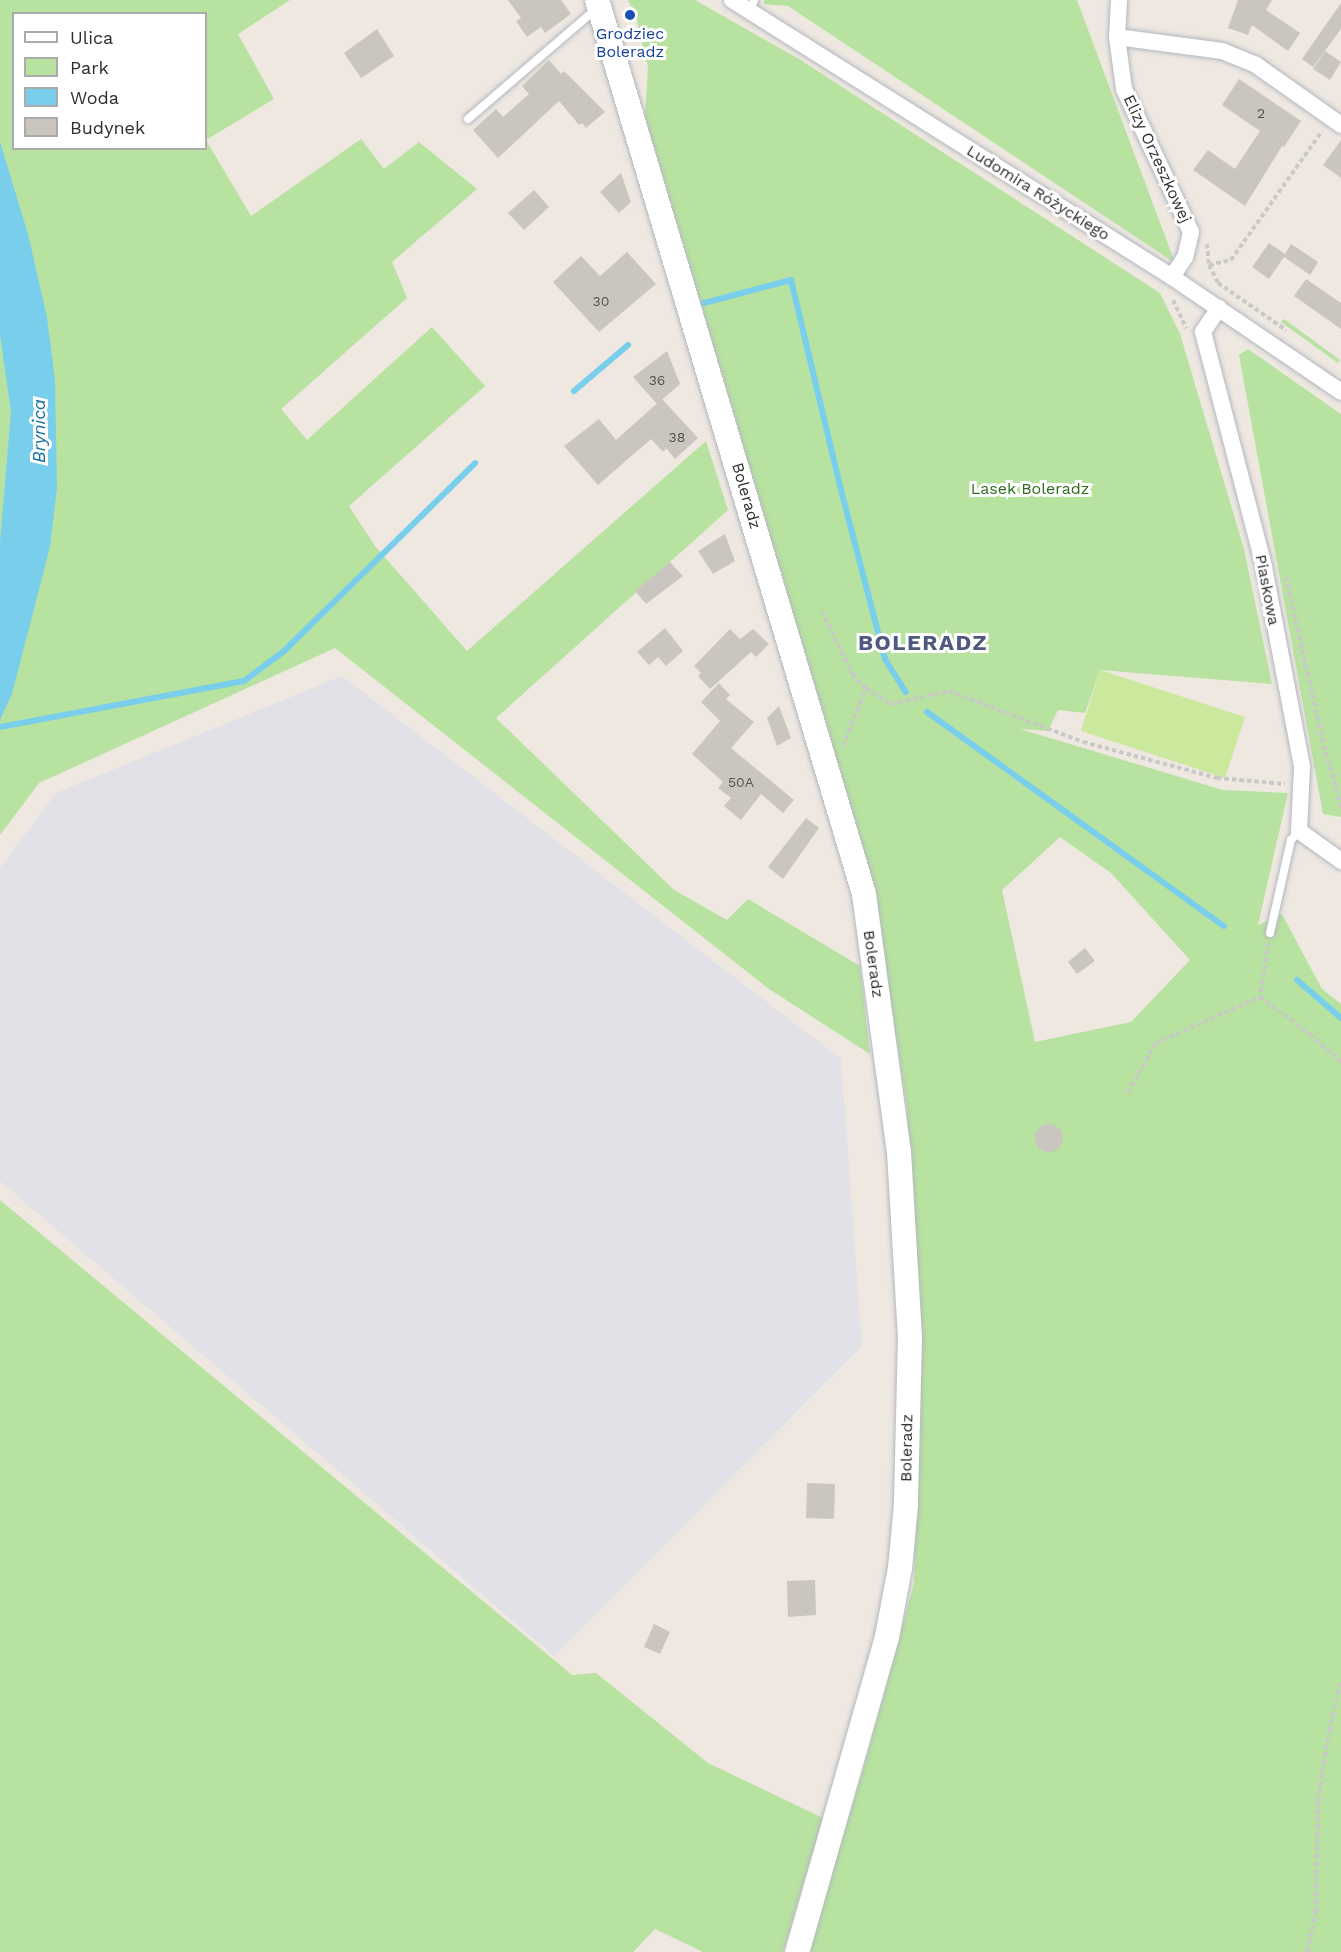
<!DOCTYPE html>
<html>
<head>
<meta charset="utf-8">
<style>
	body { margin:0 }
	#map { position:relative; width:1341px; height:1952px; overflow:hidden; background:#eee8e1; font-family:"Work Sans",sans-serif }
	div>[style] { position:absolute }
	.industrial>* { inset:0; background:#e2e1e7 }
	.green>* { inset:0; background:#b8e2a0 }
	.pitch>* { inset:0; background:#cae99c }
	.water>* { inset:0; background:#79cfeb }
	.stream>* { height:6px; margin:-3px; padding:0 3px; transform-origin:3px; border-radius:3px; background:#79cfeb }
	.building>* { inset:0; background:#cac6bf }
	.round { border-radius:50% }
	.path>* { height:4px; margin-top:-2px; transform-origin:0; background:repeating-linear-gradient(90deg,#c9c9c9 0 4.5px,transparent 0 7.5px) }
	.roads { filter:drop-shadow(0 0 2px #b4b7c0) drop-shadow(0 0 2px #b4b7c0) }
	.lane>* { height:8px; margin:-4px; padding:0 4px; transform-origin:4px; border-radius:4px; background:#fff }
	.street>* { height:16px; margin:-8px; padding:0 8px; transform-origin:8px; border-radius:8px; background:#fff }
	.secondary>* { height:24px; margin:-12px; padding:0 12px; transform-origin:12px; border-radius:12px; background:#fff }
	.dots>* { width:16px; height:16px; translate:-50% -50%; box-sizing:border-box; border:3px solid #fff; border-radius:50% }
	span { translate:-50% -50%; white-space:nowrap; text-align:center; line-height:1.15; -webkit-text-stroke:6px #fff; paint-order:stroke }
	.number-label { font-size:14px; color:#555452 }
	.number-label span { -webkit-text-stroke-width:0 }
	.transit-label { font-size:16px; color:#164399 }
	.street-label { font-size:16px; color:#2e2e2e }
	.park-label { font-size:16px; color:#2f6a1e }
	.water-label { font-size:18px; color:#12709d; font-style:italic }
	.district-label { font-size:22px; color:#4f587e; font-weight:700; letter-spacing:1.5px }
	.legend { position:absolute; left:12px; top:12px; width:195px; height:138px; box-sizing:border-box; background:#fff; border:2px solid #ababab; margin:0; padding:8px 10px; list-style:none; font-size:18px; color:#2e2e2e }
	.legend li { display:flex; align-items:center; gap:12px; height:30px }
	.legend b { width:30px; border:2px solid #ababab }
</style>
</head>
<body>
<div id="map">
	<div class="industrial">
		<div style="clip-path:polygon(342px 676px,841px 1059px,862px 1346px,554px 1656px,0 1181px,0 868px,56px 793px)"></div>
	</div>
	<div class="green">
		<div style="clip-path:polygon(0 0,290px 0,238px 34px,274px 99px,206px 140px,206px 14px,14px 14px,14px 148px,206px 148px,206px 140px,251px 216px,361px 139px,384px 169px,419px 142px,477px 189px,392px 262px,407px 298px,281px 409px,307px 440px,432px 327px,485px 386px,349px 506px,375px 546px,467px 651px,706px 441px,728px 510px,496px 718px,674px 890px,727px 920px,748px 899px,860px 966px,870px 1054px,769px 989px,335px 648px,39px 783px,0 835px)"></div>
		<div style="clip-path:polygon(evenodd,628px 0,695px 0,799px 59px,1160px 293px,1180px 334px,1244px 549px,1272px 684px,1100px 670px,1085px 713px,1058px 710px,1048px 731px,1020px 729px,1223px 790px,1288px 793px,1258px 925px,1282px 914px,1322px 989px,1341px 1004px,1341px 1952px,807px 1952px,864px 1767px,914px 1583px,921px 1352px,907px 1107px,870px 870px,645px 116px,648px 67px,636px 17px,628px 0,1060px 837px,1111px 873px,1190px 960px,1131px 1022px,1035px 1042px,1002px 890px,1060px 837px)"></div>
		<div style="clip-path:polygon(764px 0,1077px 0,1175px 263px,788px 6px,764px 4px)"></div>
		<div style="clip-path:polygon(1284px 319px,1340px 360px,1338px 363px,1281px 322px)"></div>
		<div style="clip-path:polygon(1248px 349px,1341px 414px,1341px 817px,1323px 814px,1239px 355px)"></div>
		<div style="clip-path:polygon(0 1200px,572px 1675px,596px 1673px,708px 1763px,823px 1818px,783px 1952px,703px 1952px,655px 1929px,633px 1952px,0 1952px)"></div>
	</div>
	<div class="pitch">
		<div style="clip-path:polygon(1100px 670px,1245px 717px,1225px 778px,1081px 731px)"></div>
	</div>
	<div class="water">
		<div style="clip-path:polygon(0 142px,28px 234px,47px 317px,55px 380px,57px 488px,50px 547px,12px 694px,0 720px,0 542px,11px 412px,0 335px)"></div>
	</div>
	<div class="stream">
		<div style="left:704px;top:303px;width:90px;rotate:-14.8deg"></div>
		<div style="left:791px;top:280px;width:216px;rotate:76.6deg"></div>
		<div style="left:841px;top:490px;width:175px;rotate:75.4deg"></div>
		<div style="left:885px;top:659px;width:39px;rotate:58deg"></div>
		<div style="left:574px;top:391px;width:71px;rotate:-40.4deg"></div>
		<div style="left:927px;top:712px;width:366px;rotate:35.8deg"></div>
		<div style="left:0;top:727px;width:248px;rotate:-10.7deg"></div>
		<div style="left:244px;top:681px;width:50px;rotate:-36.9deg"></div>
		<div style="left:284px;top:651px;width:268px;rotate:-44.5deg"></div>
		<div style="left:1297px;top:980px;width:58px;rotate:40.8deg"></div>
	</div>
	<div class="building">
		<div style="clip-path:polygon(508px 0,561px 0,571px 14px,545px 33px,541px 27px,527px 37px,516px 21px,521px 18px)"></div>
		<div style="clip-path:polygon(1238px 0,1272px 0,1266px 10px,1300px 33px,1288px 51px,1252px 25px,1248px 35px,1228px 28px)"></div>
		<div style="clip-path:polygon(1341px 3px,1341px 29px,1313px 67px,1302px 59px)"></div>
		<div style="clip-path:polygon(377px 29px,394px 56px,361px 78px,344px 53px)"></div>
		<div style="clip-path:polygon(1325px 51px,1341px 62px,1330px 80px,1313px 69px)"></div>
		<div style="clip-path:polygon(549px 60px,561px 74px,564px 71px,605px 112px,586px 128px,582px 123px,579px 125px,559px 101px,498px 158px,473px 130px,496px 109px,503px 117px,529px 94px,522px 86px)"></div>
		<div style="clip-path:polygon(1239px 79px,1301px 121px,1284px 147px,1282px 146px,1245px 206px,1193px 170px,1208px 150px,1235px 169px,1260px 131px,1222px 105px)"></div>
		<div style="clip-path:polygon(1341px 140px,1341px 178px,1323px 165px)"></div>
		<div style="clip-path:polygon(621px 173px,631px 202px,619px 213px,600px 192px)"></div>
		<div style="clip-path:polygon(534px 190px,549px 207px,524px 230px,508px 213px)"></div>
		<div style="clip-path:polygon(1269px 243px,1285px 254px,1291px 244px,1318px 262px,1310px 275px,1284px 257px,1269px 279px,1252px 267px)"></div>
		<div style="clip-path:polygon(627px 252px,656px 284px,599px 332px,553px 282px,581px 256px,600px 276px)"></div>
		<div style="clip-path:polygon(1306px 279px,1341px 303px,1341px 329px,1294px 296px)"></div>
		<div style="clip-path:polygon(667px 351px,680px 384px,657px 404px,633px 377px)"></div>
		<div style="clip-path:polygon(662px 399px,698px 438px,675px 459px,666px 448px,663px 452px,651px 439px,598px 485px,564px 446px,599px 419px,616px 440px)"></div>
		<div style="clip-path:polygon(725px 534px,735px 561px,713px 574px,698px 551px)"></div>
		<div style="clip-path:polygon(670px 562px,683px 576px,646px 604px,635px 591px)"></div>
		<div style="clip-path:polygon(665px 628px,683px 651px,666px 666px,658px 657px,649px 665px,637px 652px)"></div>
		<div style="clip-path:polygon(730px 629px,740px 639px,753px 629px,769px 644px,756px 657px,751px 652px,710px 689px,698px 676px,701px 673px,694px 666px)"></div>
		<div style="clip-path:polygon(719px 683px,730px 695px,726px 699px,754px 722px,731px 748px,794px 800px,783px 813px,761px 794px,741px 820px,724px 806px,731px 798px,718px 788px,723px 782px,692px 754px,720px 721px,701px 702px)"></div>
		<div style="clip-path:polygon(779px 706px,791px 738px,777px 746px,767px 718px)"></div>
		<div style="clip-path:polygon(806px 818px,819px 828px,783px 879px,768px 867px)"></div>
		<div style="clip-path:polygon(1085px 948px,1095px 961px,1077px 974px,1068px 962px)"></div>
		<div class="round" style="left:1035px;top:1124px;width:28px;height:28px"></div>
		<div style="clip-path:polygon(807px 1483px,835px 1484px,834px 1519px,806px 1518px)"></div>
		<div style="clip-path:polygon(815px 1580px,816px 1615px,788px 1617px,787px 1581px)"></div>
		<div style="clip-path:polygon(654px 1624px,670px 1632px,660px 1654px,644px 1647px)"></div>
	</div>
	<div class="path">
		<div style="left:1207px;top:244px;width:21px;rotate:85deg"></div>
		<div style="left:1209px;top:265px;width:23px;rotate:-13deg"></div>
		<div style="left:1231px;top:260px;width:158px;rotate:-54.8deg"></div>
		<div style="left:1209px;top:265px;width:20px;rotate:63deg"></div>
		<div style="left:1218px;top:283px;width:83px;rotate:34.7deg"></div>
		<div style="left:1173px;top:300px;width:31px;rotate:65deg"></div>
		<div style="left:1286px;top:577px;width:165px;rotate:77.4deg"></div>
		<div style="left:1322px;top:738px;width:72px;rotate:74.6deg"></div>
		<div style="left:822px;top:611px;width:70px;rotate:64.5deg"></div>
		<div style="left:852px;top:674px;width:20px;rotate:45deg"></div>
		<div style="left:843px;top:746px;width:62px;rotate:-68.4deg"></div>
		<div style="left:866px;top:688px;width:30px;rotate:33deg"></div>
		<div style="left:891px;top:704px;width:59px;rotate:-12.6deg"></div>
		<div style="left:949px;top:691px;width:143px;rotate:20.8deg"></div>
		<div style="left:1083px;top:742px;width:139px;rotate:15deg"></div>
		<div style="left:1217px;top:778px;width:68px;rotate:5deg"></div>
		<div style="left:1268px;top:943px;width:55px;rotate:98.4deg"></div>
		<div style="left:1260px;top:997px;width:62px;rotate:36.5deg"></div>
		<div style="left:1310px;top:1034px;width:42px;rotate:42.1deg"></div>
		<div style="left:1128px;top:1093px;width:57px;rotate:-60.8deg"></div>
		<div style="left:1156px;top:1043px;width:114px;rotate:-23.9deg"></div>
		<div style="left:1307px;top:1952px;width:42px;rotate:-77.6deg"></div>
		<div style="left:1316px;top:1911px;width:110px;rotate:-89deg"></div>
		<div style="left:1318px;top:1801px;width:71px;rotate:-81.1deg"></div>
		<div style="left:1329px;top:1731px;width:51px;rotate:-76.5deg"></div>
	</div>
	<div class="roads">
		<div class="lane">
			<div style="left:750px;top:11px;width:12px;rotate:-70deg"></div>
			<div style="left:468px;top:119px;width:169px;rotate:-40.7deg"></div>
			<div style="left:1270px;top:933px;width:95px;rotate:-77.3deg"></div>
			<div style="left:1291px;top:840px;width:12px;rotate:-48deg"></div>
		</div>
		<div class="street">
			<div style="left:732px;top:0;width:520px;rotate:32.19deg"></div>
			<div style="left:1172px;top:277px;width:204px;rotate:34.2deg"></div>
			<div style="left:1119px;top:0;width:37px;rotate:93deg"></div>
			<div style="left:1117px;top:37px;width:52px;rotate:82.3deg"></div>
			<div style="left:1124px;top:89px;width:158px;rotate:64.9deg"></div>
			<div style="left:1191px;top:232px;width:26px;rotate:103deg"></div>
			<div style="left:1185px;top:257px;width:24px;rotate:123deg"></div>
			<div style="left:1117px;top:37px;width:106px;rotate:7.6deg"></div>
			<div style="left:1222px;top:51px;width:37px;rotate:22deg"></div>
			<div style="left:1256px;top:65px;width:104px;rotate:35.2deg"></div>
			<div style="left:1219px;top:308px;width:29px;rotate:124deg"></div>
			<div style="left:1203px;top:332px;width:243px;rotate:75.4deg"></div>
			<div style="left:1264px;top:567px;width:204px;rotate:79.2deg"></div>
			<div style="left:1302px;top:767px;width:64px;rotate:92.7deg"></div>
			<div style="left:1299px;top:831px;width:52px;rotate:35.5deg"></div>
		</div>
		<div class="secondary">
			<div style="left:597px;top:0;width:933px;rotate:73.37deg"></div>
			<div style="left:864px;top:894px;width:260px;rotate:82.3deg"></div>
			<div style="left:899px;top:1152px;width:185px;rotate:86.6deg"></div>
			<div style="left:910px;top:1337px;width:168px;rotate:91.4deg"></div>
			<div style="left:906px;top:1505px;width:63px;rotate:95.4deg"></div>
			<div style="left:900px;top:1568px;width:70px;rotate:100.7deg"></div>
			<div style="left:887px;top:1637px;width:328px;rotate:105.9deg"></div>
		</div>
	</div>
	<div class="dots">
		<div style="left:630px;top:15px;background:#1a4fb4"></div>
	</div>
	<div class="number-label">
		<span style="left:1261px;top:113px">2</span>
		<span style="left:601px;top:301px">30</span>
		<span style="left:657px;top:380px">36</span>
		<span style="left:677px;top:437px">38</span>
		<span style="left:741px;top:782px">50A</span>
	</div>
	<div class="transit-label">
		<span style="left:630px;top:43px">Grodziec<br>Boleradz</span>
	</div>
	<div class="street-label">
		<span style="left:1157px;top:159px;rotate:65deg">Elizy Orzeszkowej</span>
		<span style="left:1038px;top:193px;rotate:32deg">Ludomira Różyckiego</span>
		<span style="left:746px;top:496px;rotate:74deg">Boleradz</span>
		<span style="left:1267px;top:590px;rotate:79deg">Piaskowa</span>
		<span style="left:873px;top:964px;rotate:82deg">Boleradz</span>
		<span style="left:907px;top:1448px;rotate:-89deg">Boleradz</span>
	</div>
	<div class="park-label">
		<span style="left:1030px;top:489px">Lasek Boleradz</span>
	</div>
	<div class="water-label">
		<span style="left:39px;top:431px;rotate:-90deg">Brynica</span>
	</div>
	<div class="district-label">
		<span style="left:923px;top:643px">BOLERADZ</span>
	</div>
	<ul class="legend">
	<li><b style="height:8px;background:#fff"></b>Ulica</li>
	<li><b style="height:16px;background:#b8e2a0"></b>Park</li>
	<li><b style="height:16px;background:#79cfeb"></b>Woda</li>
	<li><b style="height:16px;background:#cac6bf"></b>Budynek</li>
	</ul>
</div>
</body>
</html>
